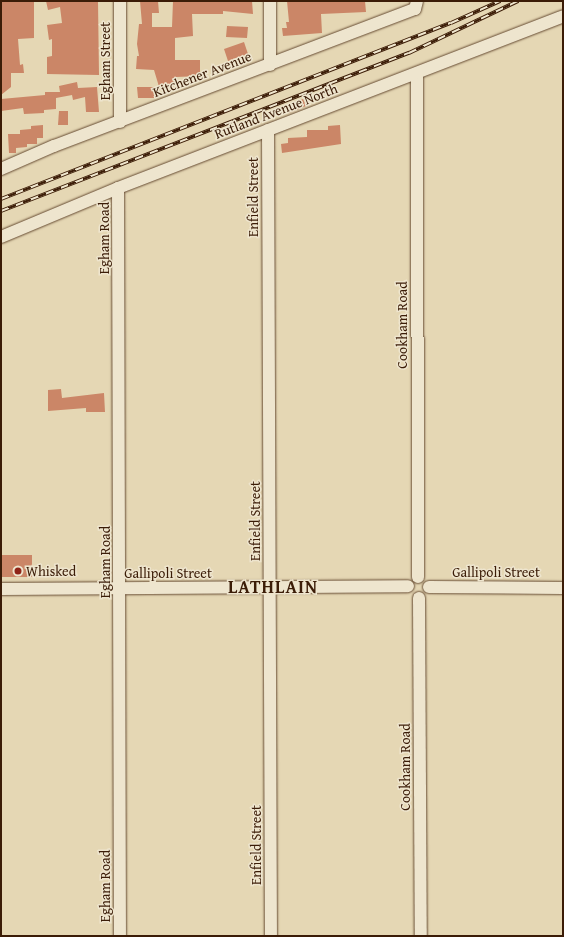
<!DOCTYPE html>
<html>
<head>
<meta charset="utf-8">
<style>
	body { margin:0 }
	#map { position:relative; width:564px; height:937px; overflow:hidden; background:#e5d7b4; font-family:"Gentium Book Plus",serif }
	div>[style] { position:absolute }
	.building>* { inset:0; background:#cb8667 }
	.roads { filter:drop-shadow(0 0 1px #664b32) drop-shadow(0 0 1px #664b32) }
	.minor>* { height:12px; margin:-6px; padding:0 6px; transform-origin:6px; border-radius:6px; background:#eee5ce }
	.rail>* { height:4px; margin-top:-2px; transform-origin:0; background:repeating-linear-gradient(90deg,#eee5ce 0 8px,#3b1c07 0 16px); box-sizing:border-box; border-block:1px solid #3b1c07 }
	.dots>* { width:11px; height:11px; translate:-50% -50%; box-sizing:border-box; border:2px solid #eee5ce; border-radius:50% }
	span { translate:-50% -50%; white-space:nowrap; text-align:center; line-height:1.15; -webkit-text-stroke:3px #eee5ce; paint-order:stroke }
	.street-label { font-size:14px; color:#3b1c07 }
	.poi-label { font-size:14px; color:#3b1c07 }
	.left { translate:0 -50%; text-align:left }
	.district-label { font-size:18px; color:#3b1c07; font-weight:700; letter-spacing:1px }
	.frame { position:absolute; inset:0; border:2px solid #3b1c07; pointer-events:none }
</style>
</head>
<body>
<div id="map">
	<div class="building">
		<div style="clip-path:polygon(1px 1px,34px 1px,34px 38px,18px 39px,20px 65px,23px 64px,24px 73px,11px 73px,11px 87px,1px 95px)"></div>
		<div style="clip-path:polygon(46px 1px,98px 1px,99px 75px,47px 74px,47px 57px,52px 56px,52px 39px,49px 40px,47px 25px,62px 23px,60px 7px,48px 10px)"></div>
		<div style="clip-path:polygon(140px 1px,158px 1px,159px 13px,152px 13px,152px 27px,172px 27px,173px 1px,252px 1px,253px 14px,223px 11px,223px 14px,192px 14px,193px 36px,175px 38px,175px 60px,200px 60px,200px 76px,176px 77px,178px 85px,160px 90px,154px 70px,136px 69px,137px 56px,139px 56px,137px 44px,139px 24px,142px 24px)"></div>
		<div style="clip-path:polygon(287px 1px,365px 1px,366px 12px,321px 14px,322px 33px,283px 36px,282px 28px,287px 28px,286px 22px,289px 22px)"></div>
		<div style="clip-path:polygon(227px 26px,248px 27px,247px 38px,226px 37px)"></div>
		<div style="clip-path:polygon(244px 42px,248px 54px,228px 61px,224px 49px)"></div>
		<div style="clip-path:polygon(77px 82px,78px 88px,97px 87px,99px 112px,86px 112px,85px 97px,73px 100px,72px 95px,56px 98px,56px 109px,44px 110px,44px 113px,24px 114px,23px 108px,1px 111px,1px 99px,45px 95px,45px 92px,60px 92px,59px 86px)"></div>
		<div style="clip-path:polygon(137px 87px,154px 87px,154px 98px,138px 98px)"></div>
		<div style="clip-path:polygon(303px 99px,306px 106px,289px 113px,287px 106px)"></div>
		<div style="clip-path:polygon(59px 111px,68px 111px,68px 125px,58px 125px)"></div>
		<div style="clip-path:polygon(43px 125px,43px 138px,37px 138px,37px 144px,27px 144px,27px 147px,16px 148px,16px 153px,9px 153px,8px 134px,20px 134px,20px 130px,31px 129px,31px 126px)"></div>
		<div style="clip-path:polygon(340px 125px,341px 144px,282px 153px,281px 144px,288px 143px,288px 138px,307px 137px,307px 130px,328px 130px,328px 126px)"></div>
		<div style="clip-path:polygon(61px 389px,62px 398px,104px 393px,105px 412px,86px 412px,86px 408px,48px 411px,48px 390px)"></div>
		<div style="clip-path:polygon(1px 555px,32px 555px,32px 577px,1px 577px)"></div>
	</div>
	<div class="roads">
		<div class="minor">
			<div style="left:270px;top:65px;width:64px;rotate:-90deg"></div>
			<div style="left:417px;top:74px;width:503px;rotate:89.89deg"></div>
			<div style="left:120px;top:122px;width:121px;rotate:-90deg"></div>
			<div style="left:268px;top:130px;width:806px;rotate:89.79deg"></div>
			<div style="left:1px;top:169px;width:58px;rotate:-23.5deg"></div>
			<div style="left:54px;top:146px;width:386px;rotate:-20.8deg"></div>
			<div style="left:415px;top:9px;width:8px;rotate:-76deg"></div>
			<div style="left:118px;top:188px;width:748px;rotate:89.85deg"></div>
			<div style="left:1px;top:237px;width:127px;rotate:-22.7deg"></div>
			<div style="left:118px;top:188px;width:477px;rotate:-21.1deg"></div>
			<div style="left:429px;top:587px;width:134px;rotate:0.4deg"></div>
			<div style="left:1px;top:589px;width:407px;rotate:-0.4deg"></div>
			<div style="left:419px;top:598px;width:338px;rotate:89.7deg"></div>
		</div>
	</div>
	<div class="rail">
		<div style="left:1px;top:199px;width:483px;rotate:-21.4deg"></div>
		<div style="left:451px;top:23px;width:54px;rotate:-24.2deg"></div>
		<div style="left:1px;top:211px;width:438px;rotate:-21.2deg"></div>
		<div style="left:409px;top:53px;width:121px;rotate:-25.5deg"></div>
	</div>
	<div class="dots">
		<div style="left:18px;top:571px;background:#8f2418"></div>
	</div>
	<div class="street-label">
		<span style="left:105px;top:61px;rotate:-90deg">Egham Street</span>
		<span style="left:202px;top:74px;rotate:-21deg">Kitchener Avenue</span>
		<span style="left:276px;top:111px;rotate:-21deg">Rutland Avenue North</span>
		<span style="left:253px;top:197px;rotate:-90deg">Enfield Street</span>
		<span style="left:104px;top:238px;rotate:-90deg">Egham Road</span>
		<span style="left:402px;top:325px;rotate:-90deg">Cookham Road</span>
		<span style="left:255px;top:521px;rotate:-90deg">Enfield Street</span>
		<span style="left:105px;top:562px;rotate:-90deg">Egham Road</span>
		<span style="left:496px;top:572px">Gallipoli Street</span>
		<span style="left:168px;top:573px">Gallipoli Street</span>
		<span style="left:405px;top:767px;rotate:-90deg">Cookham Road</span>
		<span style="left:256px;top:845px;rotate:-90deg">Enfield Street</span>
		<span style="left:105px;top:886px;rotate:-90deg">Egham Road</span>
	</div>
	<div class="poi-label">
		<span class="left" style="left:26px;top:571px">Whisked</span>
	</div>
	<div class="district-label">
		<span style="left:273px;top:587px">LATHLAIN</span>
	</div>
	<div class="frame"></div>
</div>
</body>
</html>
